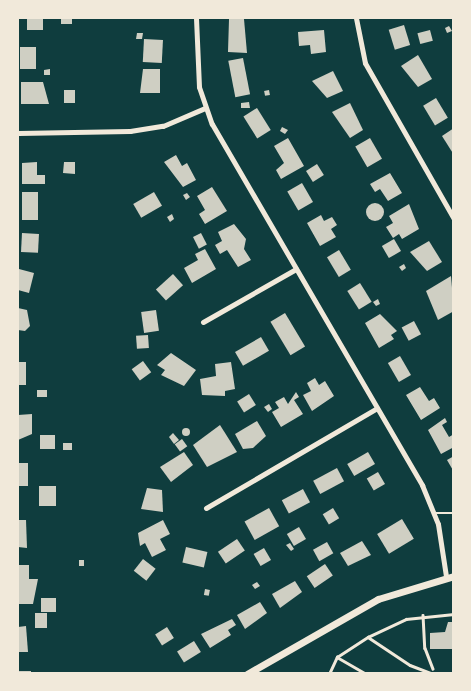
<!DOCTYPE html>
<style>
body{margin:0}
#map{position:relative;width:471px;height:691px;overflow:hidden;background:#0f3d3e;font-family:"PT Sans",sans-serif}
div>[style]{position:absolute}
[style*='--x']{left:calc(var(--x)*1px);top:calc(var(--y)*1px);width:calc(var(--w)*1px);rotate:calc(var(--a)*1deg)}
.building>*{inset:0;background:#cfcfc3;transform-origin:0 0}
.round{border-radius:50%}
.service>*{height:2.5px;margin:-1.25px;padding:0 1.25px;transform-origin:1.25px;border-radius:1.25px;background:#f1e9da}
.minor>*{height:5px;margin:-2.5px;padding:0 2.5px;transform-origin:2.5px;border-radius:2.5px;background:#f1e9da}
.secondary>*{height:7px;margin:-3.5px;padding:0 3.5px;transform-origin:3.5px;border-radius:3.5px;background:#f1e9da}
span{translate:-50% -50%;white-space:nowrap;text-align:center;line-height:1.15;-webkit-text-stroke:4.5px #f1e9da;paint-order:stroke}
.frame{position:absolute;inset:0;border:19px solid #f1e9da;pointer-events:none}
</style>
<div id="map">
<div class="building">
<i style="left:27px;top:18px;width:16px;height:12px"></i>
<i style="left:61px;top:18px;width:11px;height:6px"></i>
<i style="clip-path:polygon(229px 19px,244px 19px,247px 53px,228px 52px)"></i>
<i style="left:404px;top:25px;width:21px;height:16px;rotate:73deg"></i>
<i style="clip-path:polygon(449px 26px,452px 31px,447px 33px,445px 28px)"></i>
<i style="clip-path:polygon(324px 30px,326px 52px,311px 54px,310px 45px,299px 46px,298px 32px)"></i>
<i style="left:430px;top:30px;width:11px;height:13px;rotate:75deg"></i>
<i style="clip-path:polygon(137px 33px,143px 33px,142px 39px,136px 39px)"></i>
<i style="left:144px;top:39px;width:19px;height:23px;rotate:3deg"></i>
<i style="left:20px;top:47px;width:16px;height:22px"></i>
<i style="clip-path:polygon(418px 55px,432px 79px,418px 87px,401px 66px)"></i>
<i style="left:243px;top:58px;width:37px;height:15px;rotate:79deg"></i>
<i style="clip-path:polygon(50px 69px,50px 75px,44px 75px,44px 70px)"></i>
<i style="clip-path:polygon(143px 69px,160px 69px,160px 93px,140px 93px)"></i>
<i style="clip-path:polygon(333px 71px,343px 91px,327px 98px,312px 81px)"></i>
<i style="clip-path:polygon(21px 82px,43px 82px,49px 104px,21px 104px)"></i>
<i style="left:64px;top:90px;width:11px;height:13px"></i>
<i style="left:269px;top:90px;width:5px;height:5px;rotate:79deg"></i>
<i style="left:436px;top:98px;width:23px;height:15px;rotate:59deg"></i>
<i style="clip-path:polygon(249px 102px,250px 108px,241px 108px,241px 103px)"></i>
<i style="clip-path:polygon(350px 103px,363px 130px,350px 138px,332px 112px)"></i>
<i style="left:257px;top:108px;width:26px;height:16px;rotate:58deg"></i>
<i style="clip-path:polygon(282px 127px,288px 130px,285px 134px,280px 131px)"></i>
<i style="clip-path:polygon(454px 128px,454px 155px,442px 136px)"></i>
<i style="clip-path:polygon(288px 138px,304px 166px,281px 179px,276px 170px,284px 163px,274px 146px)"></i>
<i style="left:370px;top:138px;width:24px;height:17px;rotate:60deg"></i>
<i style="clip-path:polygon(176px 155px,182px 166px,187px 163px,196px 180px,183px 187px,164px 162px)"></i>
<i style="clip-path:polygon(37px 162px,37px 175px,45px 175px,45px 184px,22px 184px,22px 163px)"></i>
<i style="clip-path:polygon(64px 162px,75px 162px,75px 174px,63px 173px)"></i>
<i style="left:317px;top:164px;width:13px;height:13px;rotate:58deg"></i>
<i style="clip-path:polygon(390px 173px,402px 193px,388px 201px,380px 189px,375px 192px,370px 184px)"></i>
<i style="left:302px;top:183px;width:22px;height:17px;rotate:60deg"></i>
<i style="clip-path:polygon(212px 187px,227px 211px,205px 224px,199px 214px,205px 210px,197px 196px)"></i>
<i style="left:38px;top:192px;width:28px;height:16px;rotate:90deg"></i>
<i style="left:154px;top:192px;width:16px;height:24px;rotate:60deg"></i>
<i style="clip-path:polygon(187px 193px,190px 197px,186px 200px,183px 195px)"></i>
<i class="round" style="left:366px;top:203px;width:18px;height:18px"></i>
<i style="clip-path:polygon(409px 204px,419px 229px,402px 239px,399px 234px,393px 238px,386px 227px,393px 223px,389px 216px)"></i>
<i style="clip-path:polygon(172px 214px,174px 219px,170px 222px,167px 217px)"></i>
<i style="clip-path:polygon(321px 215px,324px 221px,332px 217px,337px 225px,331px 229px,336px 237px,320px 246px,307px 223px)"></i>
<i style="clip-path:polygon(234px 224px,246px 239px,244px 249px,251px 260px,238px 267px,227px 250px,220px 254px,215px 245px,222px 241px,218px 232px)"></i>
<i style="left:22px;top:233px;width:17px;height:19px;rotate:3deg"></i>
<i style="left:201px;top:233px;width:13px;height:9px;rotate:63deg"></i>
<i style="left:394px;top:239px;width:14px;height:14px;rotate:60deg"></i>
<i style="clip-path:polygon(429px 241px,442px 262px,427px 271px,410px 252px)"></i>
<i style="clip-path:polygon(205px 249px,216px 269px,192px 283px,184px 268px,198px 260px,195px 254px)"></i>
<i style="left:339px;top:250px;width:23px;height:14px;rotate:59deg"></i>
<i style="clip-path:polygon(404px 264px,406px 268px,402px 271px,399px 267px)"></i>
<i style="clip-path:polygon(19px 269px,34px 273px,29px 293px,18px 290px)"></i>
<i style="left:173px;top:274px;width:15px;height:23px;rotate:48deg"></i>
<i style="clip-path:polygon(451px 276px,454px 311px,438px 320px,426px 291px)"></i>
<i style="left:360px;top:283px;width:22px;height:15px;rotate:58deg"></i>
<i style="clip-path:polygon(378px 299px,380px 304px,376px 306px,373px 302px)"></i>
<i style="clip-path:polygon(18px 308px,27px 310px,30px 326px,25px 331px,18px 330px)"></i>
<i style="left:156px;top:310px;width:21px;height:15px;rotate:82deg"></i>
<i style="left:285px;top:313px;width:39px;height:17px;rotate:59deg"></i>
<i style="clip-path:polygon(380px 314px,397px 331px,391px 335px,394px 339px,379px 348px,365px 323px)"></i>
<i style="left:414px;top:321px;width:15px;height:14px;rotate:62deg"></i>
<i style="left:148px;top:335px;width:13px;height:12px;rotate:86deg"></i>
<i style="left:261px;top:337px;width:16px;height:30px;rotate:60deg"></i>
<i style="clip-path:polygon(171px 353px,196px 370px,184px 386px,161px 375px,165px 370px,157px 365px)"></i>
<i style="left:400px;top:356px;width:22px;height:14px;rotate:60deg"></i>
<i style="left:143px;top:361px;width:14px;height:14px;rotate:54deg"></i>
<i style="left:18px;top:362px;width:8px;height:23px"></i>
<i style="clip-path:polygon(231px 362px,235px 389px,225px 391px,225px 396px,202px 395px,200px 379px,216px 376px,215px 364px)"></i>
<i style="clip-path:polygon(315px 378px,319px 385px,325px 381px,334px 396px,312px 411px,303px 395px,311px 391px,307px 383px)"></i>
<i style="clip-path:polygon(420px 387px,429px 401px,434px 398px,440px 408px,421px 420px,406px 395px)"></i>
<i style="left:37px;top:390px;width:10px;height:7px"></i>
<i style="clip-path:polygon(296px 392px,299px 397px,294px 400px,303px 414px,281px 427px,272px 412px,279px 408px,275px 402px,284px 397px,288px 404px)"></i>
<i style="left:249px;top:394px;width:13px;height:14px;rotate:58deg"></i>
<i style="clip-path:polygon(269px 404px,272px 409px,268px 412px,264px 407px)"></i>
<i style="clip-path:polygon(32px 414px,32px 434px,18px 440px,18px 415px)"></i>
<i style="clip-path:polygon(445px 418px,447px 422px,442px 425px,449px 437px,454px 434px,454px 447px,441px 454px,428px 430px)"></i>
<i style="clip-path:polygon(257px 421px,266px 436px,253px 448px,243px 449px,235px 434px)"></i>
<i style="clip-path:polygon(220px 425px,237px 452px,207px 467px,193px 445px)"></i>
<i class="round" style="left:182px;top:428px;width:8px;height:8px"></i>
<i style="clip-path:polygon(173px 433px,179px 440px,174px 444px,169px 437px)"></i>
<i style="left:40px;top:435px;width:15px;height:14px"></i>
<i style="left:182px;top:439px;width:9px;height:9px;rotate:54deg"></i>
<i style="left:63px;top:443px;width:9px;height:7px"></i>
<i style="clip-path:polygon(184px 452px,193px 465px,171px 482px,160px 467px)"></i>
<i style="left:368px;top:452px;width:14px;height:24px;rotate:60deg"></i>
<i style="clip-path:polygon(454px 456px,454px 472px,447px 460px)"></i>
<i style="left:18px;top:463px;width:10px;height:23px"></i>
<i style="left:337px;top:468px;width:15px;height:27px;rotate:62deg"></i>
<i style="left:378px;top:472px;width:14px;height:13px;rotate:60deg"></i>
<i style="left:39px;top:486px;width:17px;height:20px"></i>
<i style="clip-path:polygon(147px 488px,162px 490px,163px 512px,141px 509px)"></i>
<i style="left:303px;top:489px;width:15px;height:24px;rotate:62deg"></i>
<i style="left:269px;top:508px;width:21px;height:28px;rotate:61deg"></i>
<i style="left:333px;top:508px;width:12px;height:12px;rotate:59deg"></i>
<i style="left:402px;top:519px;width:23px;height:29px;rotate:59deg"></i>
<i style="clip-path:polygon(18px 520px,26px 520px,27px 548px,18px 547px)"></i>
<i style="clip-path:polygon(163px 520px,170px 534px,160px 539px,166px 550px,152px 557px,145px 543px,140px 546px,138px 533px)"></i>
<i style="left:299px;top:527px;width:14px;height:14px;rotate:60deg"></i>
<i style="left:237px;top:539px;width:14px;height:23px;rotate:56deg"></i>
<i style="clip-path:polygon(362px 541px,371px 555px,348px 566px,340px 553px)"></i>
<i style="left:327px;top:542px;width:13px;height:16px;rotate:61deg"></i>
<i style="clip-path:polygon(290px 543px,294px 549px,291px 551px,286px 545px)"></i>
<i style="left:186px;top:547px;width:22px;height:16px;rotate:13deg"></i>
<i style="left:264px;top:548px;width:14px;height:12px;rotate:60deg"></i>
<i style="left:143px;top:559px;width:16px;height:15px;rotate:38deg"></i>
<i style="left:79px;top:560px;width:5px;height:6px"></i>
<i style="left:325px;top:564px;width:14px;height:22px;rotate:56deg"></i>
<i style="clip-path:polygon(18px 565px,29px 565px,29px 579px,38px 579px,33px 604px,19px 604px)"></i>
<i style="clip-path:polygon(295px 581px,302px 592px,280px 608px,272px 594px)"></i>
<i style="clip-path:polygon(257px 582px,260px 586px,255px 589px,252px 585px)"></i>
<i style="left:205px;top:589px;width:5px;height:6px;rotate:11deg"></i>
<i style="left:41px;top:598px;width:15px;height:14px"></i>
<i style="clip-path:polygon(260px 602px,267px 613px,245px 629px,237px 615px)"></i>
<i style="left:35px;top:613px;width:12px;height:15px"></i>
<i style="clip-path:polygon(232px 619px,236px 625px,228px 630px,231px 635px,210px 648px,201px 634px)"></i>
<i style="clip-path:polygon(448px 622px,454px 622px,454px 649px,430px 649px,430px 633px,445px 632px)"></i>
<i style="clip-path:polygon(26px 626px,28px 652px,18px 652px,18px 627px)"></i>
<i style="left:167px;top:627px;width:13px;height:14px;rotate:58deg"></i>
<i style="left:194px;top:641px;width:13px;height:20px;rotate:58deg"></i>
<i style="left:18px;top:671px;width:13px;height:3px"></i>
</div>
<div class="service">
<i style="--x:435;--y:513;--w:19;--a:0"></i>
<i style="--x:423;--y:615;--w:33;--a:87"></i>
<i style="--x:425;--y:648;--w:22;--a:69"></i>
<i style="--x:368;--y:637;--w:50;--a:33.7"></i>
<i style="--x:410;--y:665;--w:25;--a:21"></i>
<i style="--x:337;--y:657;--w:34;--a:30"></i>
<i style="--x:329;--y:674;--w:19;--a:-65"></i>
<i style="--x:337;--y:657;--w:37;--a:-33"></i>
<i style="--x:368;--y:637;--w:42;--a:-25.3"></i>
<i style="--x:406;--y:619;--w:48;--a:-5.9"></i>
</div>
<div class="minor">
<i style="--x:196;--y:18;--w:69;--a:87.5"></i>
<i style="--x:199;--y:87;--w:39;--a:71"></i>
<i style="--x:212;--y:124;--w:418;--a:59.8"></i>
<i style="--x:422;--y:485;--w:42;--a:67.7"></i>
<i style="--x:438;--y:524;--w:53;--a:81.3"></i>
<i style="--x:356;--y:18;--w:46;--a:78.7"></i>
<i style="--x:365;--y:63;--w:180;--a:60.3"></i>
<i style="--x:18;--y:133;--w:112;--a:-1"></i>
<i style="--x:130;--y:131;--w:33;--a:-9"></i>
<i style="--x:163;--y:126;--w:46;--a:-23.2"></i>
<i style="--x:203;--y:322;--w:107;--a:-29.7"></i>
<i style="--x:206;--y:508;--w:198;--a:-30.3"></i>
</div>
<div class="secondary">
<i style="--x:247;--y:674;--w:151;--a:-29.8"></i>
<i style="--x:378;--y:599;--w:79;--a:-16.8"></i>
</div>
<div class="frame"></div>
</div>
